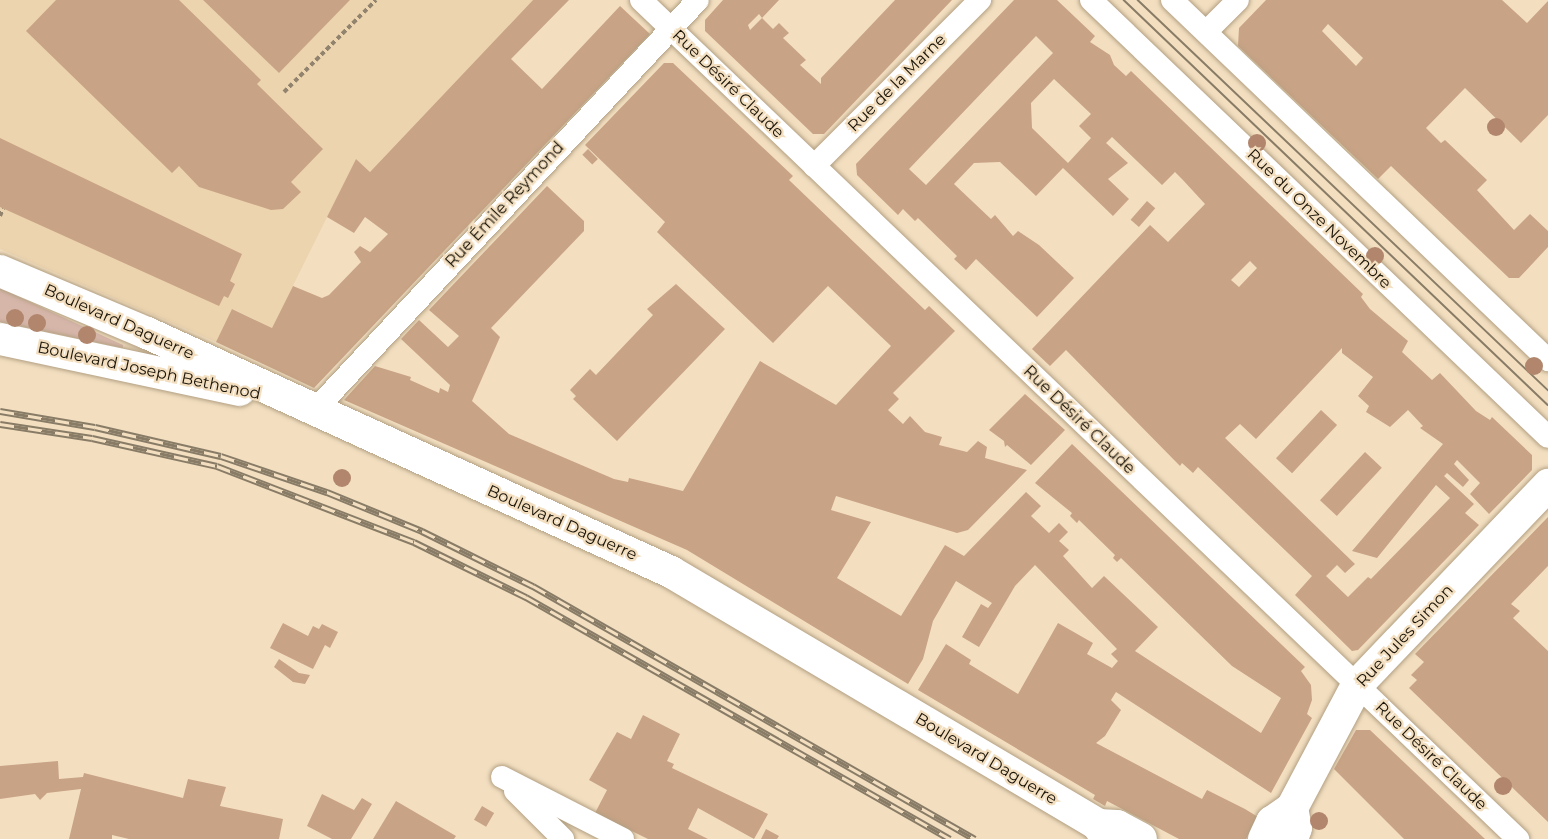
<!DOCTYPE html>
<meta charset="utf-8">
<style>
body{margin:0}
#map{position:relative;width:1548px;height:839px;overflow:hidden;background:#f3dfc0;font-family:Montserrat,sans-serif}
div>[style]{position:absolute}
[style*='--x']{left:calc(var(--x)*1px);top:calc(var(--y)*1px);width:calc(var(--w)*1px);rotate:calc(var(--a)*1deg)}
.built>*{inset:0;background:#ecd4af}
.green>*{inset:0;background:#d7b6aa}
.building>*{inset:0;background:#c9a385;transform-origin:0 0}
.path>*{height:4px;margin-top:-2px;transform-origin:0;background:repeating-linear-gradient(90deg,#91836d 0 4.5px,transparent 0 7.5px)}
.roads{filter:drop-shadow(0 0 2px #b29f82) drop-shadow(0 0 2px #b29f82)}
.street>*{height:22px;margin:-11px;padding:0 11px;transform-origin:11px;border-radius:11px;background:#fff}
.secondary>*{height:32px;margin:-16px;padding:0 16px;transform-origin:16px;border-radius:16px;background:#fff}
.tram>*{height:1.5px;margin:-0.75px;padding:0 0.75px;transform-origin:0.75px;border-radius:0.75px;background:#897c67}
.rail>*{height:7px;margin-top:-3.5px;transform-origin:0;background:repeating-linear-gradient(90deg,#f3dfc0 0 14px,#897c67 0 28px);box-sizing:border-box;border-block:2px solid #897c67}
.trees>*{width:18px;height:18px;margin:-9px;border-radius:50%;background:#b1866d}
span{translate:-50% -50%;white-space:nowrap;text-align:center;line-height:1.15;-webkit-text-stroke:4.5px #f3dfc0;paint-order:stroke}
.street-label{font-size:16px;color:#191308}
</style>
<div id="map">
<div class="built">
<i style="clip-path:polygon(0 0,203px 0,279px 73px,350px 0,533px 0,370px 172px,356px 159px,272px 328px,233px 309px,216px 342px,0 249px)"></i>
</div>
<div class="green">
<i style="clip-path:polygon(0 288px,123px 345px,123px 348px,0 322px)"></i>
</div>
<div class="building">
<i style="clip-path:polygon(56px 0,179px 0,261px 80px,257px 84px,323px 149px,291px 182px,301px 192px,283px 209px,271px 210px,199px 187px,179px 166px,172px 173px,26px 31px)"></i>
<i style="clip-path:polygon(203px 0,350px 0,279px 73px)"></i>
<i style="clip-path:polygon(533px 0,569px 0,511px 59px,542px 89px,620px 6px,650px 34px,314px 388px,216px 342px,232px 309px,272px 328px,293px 286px,322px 298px,329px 295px,361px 262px,354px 252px,360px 246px,370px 252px,388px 234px,365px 217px,354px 233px,327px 217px,356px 159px,370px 172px)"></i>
<i style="clip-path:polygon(723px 0,779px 0,762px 18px,759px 14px,748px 25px,750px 30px,762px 18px,773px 29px,779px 23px,789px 33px,783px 38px,806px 60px,800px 65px,821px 84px,821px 78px,895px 0,952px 0,824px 134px,813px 134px,705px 31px,705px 20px)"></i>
<i style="clip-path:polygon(evenodd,1014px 0,1057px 0,1095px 36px,1090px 42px,1110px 55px,1114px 65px,1126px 76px,1131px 71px,1363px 294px,1361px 297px,1370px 309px,1408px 341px,1402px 352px,1432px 380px,1440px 373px,1476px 411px,1490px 420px,1492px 417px,1532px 455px,1532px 470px,1489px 514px,1470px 494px,1480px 483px,1457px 460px,1454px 464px,1469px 480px,1463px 487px,1447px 473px,1444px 476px,1474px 504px,1465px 513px,1479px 525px,1358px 650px,1352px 651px,1295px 595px,1312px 576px,1198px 467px,1193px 473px,1182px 463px,1180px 466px,1066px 350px,1050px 366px,1032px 349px,1150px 225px,1168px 242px,1205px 204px,1182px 179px,1175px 172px,1162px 185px,1112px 137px,1106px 143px,1128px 163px,1108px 179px,1129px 199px,1113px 216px,1063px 168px,1036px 196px,1000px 162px,974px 163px,954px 184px,991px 219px,995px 215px,1013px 236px,1018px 231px,1039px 245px,1074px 278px,1037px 317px,976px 259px,966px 270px,954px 259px,957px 256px,918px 218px,915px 221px,903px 209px,898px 215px,857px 175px,856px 164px,1014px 0,1036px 36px,1053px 53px,926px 185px,909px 169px,1036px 36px,1014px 0,1054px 79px,1091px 114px,1079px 126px,1091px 138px,1068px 163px,1032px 128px,1031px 103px,1054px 79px,1014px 0,1250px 261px,1257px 268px,1239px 287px,1231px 280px,1250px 261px,1014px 0,1342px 348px,1342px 353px,1373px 377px,1358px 396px,1369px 406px,1366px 412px,1390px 427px,1408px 410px,1423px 426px,1420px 428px,1443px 444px,1352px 551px,1377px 558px,1436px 485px,1450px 498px,1371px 579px,1368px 577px,1348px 597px,1326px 576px,1337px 565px,1345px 573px,1355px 564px,1225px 438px,1240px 424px,1256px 439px,1342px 348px)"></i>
<i style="clip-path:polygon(evenodd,1266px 0,1502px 0,1527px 23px,1548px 1px,1548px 115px,1521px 143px,1465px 88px,1426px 128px,1441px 143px,1445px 140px,1487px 180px,1477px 190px,1514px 230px,1530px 214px,1548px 231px,1548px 247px,1519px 278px,1509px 278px,1391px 166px,1378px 179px,1238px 46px,1239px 28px,1266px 0,1328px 24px,1363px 58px,1356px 66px,1322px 31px,1328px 24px)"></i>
<i style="clip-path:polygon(664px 63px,673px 63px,793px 176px,789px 180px,925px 310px,929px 306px,955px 331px,893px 393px,899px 399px,888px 410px,903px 424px,910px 416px,925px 432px,942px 437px,939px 445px,967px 452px,978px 441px,987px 447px,985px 458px,1027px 470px,968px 530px,957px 533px,836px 496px,831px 510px,871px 522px,837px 578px,901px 616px,945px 545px,964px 556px,1026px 492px,1041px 506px,1031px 516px,1049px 533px,1059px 523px,1068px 532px,1059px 541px,1069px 550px,1063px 556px,1092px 588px,1104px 576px,1158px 627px,1135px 651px,1261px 733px,1281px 698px,1232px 666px,1121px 558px,1117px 562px,1113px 558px,1115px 555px,1079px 520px,1077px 523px,1070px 516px,1072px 513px,1035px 483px,1072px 444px,1305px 667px,1301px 671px,1311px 685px,1312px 700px,1307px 714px,1312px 718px,1271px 793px,1116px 692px,1111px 700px,1121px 710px,1105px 736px,1096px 743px,1202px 799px,1207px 790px,1245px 809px,1258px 817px,1246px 839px,1179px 839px,1107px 801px,1105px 806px,1093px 799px,1095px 795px,918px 690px,946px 644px,971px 660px,969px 664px,1018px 694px,1058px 623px,1093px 643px,1087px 654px,1112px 668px,1118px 661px,1111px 654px,1117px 649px,1035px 565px,1015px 586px,979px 647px,962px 637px,981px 604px,988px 608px,992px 603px,956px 581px,933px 621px,923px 659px,908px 684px,687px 550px,344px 400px,375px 366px,411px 377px,410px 380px,439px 393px,440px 388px,448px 392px,450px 385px,401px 339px,419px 320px,448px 347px,459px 336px,429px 310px,547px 186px,584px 221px,584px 231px,491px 328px,500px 337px,472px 401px,509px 434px,614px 479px,628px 482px,629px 478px,683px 491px,760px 361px,836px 405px,891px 346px,828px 286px,773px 343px,657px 232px,665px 222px,585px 145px)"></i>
<i style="clip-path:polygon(0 138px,242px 254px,230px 281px,235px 284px,228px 298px,224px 296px,219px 306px,0 207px)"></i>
<i style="left:588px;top:149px;width:14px;height:8px;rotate:45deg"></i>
<i style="left:1147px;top:201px;width:11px;height:25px;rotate:41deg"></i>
<i style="clip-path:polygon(676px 284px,725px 329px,617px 441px,573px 399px,576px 396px,570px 390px,590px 369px,596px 375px,653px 315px,647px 309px)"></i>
<i style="clip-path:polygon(1025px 394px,1065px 430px,1031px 465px,1007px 445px,1005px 447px,1004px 441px,989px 430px)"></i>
<i style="left:1321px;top:410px;width:22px;height:66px;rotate:43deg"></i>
<i style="left:1365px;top:452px;width:23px;height:66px;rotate:43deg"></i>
<i style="clip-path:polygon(1548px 517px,1548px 566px,1511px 604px,1520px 611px,1513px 618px,1548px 651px,1548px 822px,1409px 688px,1417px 680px,1411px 675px,1424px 662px,1415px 654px)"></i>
<i style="clip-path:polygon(283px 623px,308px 636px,313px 626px,319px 629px,322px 624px,338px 632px,330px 648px,325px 645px,313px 669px,270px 648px)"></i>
<i style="clip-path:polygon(279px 659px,299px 673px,310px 675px,305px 684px,293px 682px,274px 667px)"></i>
<i style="clip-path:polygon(643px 715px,680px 734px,667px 761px,674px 764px,672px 768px,768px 814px,754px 839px,698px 808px,688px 829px,708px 839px,648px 839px,595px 813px,607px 790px,589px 780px,617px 732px,631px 739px)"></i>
<i style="clip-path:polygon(1356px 730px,1370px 730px,1485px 839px,1404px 839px,1334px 769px)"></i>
<i style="clip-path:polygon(58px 761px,59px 779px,83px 777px,84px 773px,183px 798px,188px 779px,226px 787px,220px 806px,283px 819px,279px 839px,129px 839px,112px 835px,112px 839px,69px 839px,81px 789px,47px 793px,40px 800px,35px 794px,0 799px,0 766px)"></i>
<i style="clip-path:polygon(322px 794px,354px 810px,362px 798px,372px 804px,351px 839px,332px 839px,307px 826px)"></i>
<i style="clip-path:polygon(396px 801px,456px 836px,454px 839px,373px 839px)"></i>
<i style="left:482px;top:806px;width:14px;height:16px;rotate:30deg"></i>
<i style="clip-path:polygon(766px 829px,779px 836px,777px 839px,761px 839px)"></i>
</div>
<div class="path">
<i style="--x:284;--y:92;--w:130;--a:-45"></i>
<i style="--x:0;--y:216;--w:8;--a:-67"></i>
</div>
<div class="roads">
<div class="street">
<i style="--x:641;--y:0;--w:1214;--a:43.73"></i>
<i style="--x:1091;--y:0;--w:632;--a:43.72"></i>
<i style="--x:1172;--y:0;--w:521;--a:43.75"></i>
<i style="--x:1206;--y:32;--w:45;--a:-45"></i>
<i style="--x:814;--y:166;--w:235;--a:-45"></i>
<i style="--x:314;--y:411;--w:562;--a:-46.95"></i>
<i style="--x:502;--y:777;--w:136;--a:27.1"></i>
<i style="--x:515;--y:791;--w:68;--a:45"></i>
</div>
<div class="secondary">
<i style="--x:0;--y:271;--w:160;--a:22.9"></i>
<i style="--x:147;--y:333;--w:576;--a:24.52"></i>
<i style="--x:671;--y:572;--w:496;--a:30.6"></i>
<i style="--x:1098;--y:825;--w:17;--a:57"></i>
<i style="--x:0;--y:339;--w:245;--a:12"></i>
<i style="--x:1292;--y:808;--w:20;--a:79"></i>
<i style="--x:1296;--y:828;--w:12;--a:110"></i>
<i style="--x:1098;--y:825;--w:19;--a:3"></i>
<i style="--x:1117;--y:826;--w:27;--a:28"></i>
<i style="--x:1264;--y:839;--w:19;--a:-65"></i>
<i style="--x:1272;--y:822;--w:24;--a:-35"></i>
<i style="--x:1292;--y:808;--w:139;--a:-62.1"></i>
<i style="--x:1357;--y:685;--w:277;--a:-46.3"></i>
</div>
</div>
<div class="tram">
<i style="--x:1124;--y:0;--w:586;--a:43.69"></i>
<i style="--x:1138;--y:0;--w:566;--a:43.57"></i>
</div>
<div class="rail">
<i style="--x:0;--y:411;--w:96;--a:9.6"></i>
<i style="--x:95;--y:427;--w:129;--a:13"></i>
<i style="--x:221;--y:456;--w:112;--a:18.8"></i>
<i style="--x:327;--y:492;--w:103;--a:22.3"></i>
<i style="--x:422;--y:531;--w:124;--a:26.4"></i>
<i style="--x:533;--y:586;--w:509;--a:29.79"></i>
<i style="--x:0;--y:424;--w:93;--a:8.7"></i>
<i style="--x:92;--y:438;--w:128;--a:12.6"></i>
<i style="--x:217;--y:466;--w:211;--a:21.1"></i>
<i style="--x:414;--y:542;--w:125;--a:26.2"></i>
<i style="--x:526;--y:597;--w:488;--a:29.7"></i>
</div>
<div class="trees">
<i style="left:1496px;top:127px"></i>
<i style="left:1257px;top:143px"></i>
<i style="left:1375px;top:256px"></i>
<i style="left:15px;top:318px"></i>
<i style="left:37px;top:323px"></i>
<i style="left:87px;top:335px"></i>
<i style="left:1534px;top:366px"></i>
<i style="left:342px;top:478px"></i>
<i style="left:1503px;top:786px"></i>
<i style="left:1319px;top:821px"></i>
</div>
<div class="street-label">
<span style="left:897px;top:83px;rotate:-45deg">Rue de la Marne</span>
<span style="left:728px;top:84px;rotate:44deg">Rue Désiré Claude</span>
<span style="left:505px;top:205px;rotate:-47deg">Rue Émile Reymond</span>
<span style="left:1319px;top:219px;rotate:44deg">Rue du Onze Novembre</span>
<span style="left:119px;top:322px;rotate:24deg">Boulevard Daguerre</span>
<span style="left:149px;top:371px;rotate:12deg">Boulevard Joseph Bethenod</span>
<span style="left:1079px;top:420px;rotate:44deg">Rue Désiré Claude</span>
<span style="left:562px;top:523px;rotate:24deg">Boulevard Daguerre</span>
<span style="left:1405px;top:636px;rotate:-47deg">Rue Jules Simon</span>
<span style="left:1431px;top:756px;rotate:44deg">Rue Désiré Claude</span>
<span style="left:986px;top:759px;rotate:31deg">Boulevard Daguerre</span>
</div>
</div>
